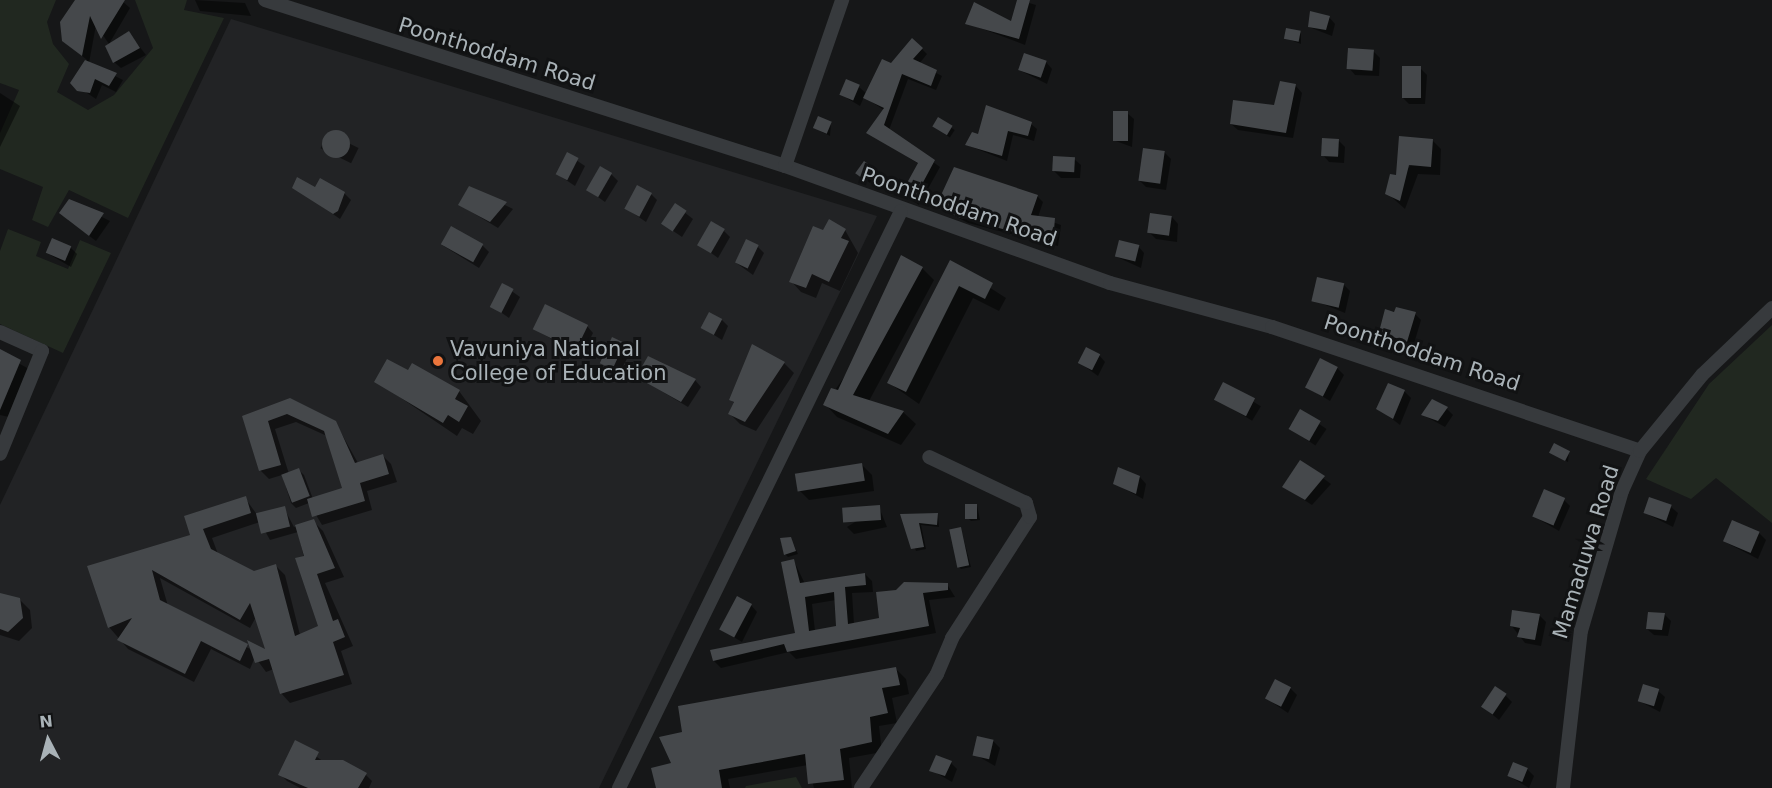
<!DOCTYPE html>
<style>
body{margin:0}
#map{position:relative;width:1772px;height:788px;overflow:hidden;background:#161718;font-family:"DejaVu Sans",sans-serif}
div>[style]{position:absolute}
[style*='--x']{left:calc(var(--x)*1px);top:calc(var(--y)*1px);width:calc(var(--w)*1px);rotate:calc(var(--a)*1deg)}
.built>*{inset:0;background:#222325}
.green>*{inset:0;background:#212820}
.shadow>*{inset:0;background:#0007;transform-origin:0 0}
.building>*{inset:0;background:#45484b;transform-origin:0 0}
.round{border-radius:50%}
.minor>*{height:14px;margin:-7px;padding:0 7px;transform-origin:7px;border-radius:7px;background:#373a3d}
.dots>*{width:16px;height:16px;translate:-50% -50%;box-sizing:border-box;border:3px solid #111213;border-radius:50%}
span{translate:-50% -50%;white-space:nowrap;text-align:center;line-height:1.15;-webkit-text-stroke:6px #111213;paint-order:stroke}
.street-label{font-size:21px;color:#a9b2b7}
.poi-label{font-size:21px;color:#a9b2b7}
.left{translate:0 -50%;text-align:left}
.north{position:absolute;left:18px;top:710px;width:60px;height:60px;-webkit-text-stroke:4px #111213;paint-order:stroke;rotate:354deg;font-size:16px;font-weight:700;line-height:24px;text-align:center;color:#a9b2b7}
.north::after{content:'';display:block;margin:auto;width:21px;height:27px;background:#a9b2b7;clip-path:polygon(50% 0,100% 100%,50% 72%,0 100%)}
</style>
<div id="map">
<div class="built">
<i style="clip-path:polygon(231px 19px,877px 216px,599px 788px,0 788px,0 505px)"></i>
</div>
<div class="green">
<i style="clip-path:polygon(0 0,56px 0,47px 22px,53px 44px,69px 64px,57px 92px,88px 110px,114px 95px,153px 48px,135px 0,187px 0,184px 10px,224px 18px,128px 218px,69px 190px,48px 227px,32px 220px,43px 187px,0 169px,0 133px,19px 90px,0 83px)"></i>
<i style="clip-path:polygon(8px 229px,41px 242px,36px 256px,68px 269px,80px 240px,111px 253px,63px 353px,0 324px,0 251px)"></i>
<i style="clip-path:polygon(1772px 325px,1772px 523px,1716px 478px,1691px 499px,1646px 479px,1709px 384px)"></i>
<i style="clip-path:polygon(796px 777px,802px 788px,745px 788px,746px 786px)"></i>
</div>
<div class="shadow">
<i style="clip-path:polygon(76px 0,121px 0,130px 8px,109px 44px,96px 25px,89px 63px,123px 80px,116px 92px,102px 85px,96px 99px,72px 83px,87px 60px,63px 40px)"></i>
<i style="clip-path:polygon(195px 0,245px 3px,251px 16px,200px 11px)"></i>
<i style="clip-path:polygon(1019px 0,1036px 5px,1025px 45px,967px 23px,975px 4px,1012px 23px)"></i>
<i style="clip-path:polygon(1329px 17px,1335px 24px,1332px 36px,1309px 27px)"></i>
<i style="clip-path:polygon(129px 33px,146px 55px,121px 68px,114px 62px)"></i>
<i style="clip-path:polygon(1301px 33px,1301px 44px,1285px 38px)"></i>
<i style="clip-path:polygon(922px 49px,927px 54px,919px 64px,942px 76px,936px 90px,908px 79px,889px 130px,940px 167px,919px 205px,903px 194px,919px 164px,868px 133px,884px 110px,864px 97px,860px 106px,840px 94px,859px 87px,867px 94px,891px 65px)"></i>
<i style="clip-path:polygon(1373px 51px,1380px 58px,1379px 76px,1355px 75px,1349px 68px)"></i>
<i style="clip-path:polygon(1046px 62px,1052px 69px,1047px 84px,1019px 70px)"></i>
<i style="clip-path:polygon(1420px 68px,1427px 75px,1425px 104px,1409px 104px,1402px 97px)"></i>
<i style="clip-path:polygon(1296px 86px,1302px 93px,1293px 138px,1238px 130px,1231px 124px,1275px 106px)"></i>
<i style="clip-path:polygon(0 93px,20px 106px,0 147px)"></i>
<i style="clip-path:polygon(1127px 113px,1134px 119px,1132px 147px,1113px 140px)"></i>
<i style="left:938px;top:119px;width:20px;height:9px;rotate:33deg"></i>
<i style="clip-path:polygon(831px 123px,830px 136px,814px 128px)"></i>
<i style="clip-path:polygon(1031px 124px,1037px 129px,1034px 141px,1013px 135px,1007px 161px,967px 145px,979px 137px)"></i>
<i style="left:328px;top:133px;width:34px;height:17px;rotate:26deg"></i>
<i style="clip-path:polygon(1338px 140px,1345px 147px,1344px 163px,1329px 162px,1323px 155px)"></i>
<i style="clip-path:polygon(1432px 140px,1441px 149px,1440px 175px,1418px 174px,1405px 209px,1387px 193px)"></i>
<i style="clip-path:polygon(1164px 152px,1171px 159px,1166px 190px,1146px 187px,1139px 180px)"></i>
<i style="clip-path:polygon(567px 154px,585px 166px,575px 186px,557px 174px)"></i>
<i style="clip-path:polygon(1074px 159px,1081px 165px,1080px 178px,1061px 178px,1054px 171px)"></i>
<i style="clip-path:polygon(864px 163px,877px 173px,870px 183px,860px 175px)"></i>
<i style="clip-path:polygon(611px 174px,618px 181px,605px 202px,588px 190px)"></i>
<i style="clip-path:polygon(294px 187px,344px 193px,351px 200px,340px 219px)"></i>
<i style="clip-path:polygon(470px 188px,513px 209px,498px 228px,460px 205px)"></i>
<i style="clip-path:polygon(651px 194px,657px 200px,646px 222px,627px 209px)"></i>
<i style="clip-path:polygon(1037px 196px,1043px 202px,1038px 217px,1061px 225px,1058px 246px,968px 223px,937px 206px)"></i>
<i style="clip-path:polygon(70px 201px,110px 221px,96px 241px,68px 220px)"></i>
<i style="clip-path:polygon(675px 205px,693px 219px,682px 237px,663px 224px)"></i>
<i style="clip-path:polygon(1172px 217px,1178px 224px,1177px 242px,1156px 239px,1149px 232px)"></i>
<i style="clip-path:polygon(845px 230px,858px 253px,840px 291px,822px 283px,816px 298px,801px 292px,791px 281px,824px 232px)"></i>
<i style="clip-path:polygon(724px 231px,730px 237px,718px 258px,699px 244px)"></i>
<i style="clip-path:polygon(442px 245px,482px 245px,489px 252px,479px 268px)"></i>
<i style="clip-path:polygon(1138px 246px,1144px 253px,1141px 268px,1117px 257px)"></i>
<i style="clip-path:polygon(70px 247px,77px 254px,71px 267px,47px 253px)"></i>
<i style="clip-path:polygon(758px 247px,764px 253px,753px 275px,735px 262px)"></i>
<i style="clip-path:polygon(950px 262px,1006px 298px,999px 311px,973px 298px,919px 404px,889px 383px)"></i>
<i style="clip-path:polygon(922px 268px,934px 280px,869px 401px,903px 412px,916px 424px,901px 445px,837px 417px,825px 404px)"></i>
<i style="clip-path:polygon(1343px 284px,1350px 291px,1345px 313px,1313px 300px)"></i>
<i style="clip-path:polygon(503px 285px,520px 297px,509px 318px,492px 306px)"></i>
<i style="clip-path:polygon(1387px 311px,1415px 314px,1421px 320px,1413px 347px,1380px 332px)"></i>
<i style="clip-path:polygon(722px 320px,728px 326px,722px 340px,703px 328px)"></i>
<i style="clip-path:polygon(587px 326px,593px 333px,582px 356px,534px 329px)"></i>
<i style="clip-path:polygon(624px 344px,631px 351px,619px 374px,602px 363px)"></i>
<i style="clip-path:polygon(0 353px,29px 369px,9px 417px,0 415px)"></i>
<i style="clip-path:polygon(1099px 355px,1105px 362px,1098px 376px,1080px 363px)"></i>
<i style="clip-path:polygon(784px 363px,794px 373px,756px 431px,740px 424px,730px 414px,735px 404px,731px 400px)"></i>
<i style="clip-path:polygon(1337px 368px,1344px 375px,1330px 401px,1307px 387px)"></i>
<i style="clip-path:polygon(408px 372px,459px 391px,481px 421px,473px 434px,462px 428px,457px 436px,376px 381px)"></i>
<i style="clip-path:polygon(638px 377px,695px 380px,701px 387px,688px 407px)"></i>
<i style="left:1224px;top:384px;width:43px;height:17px;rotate:31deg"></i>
<i style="clip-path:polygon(1404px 391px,1411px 398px,1400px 425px,1378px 408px)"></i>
<i style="clip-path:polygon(evenodd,289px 400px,335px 422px,358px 463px,383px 456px,391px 464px,397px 482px,367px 491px,372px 510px,322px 525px,309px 503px,296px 508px,291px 503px,282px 475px,269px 479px,261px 471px,244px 417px,289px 400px,296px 422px,327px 436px,344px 489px,313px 499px,304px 475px,299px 470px,289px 474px,275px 429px,296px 422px)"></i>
<i style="clip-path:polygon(1447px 409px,1453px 415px,1445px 427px,1423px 415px)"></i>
<i style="left:1300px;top:411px;width:32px;height:20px;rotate:34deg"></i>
<i style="clip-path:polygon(1569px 452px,1568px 462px,1554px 455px)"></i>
<i style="clip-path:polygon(1301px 462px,1331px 484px,1312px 505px,1284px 487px)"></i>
<i style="clip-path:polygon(862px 465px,872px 475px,874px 491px,809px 500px,799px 490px)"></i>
<i style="clip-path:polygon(1140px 477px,1146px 484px,1143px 499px,1114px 483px)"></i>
<i style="clip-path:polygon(evenodd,245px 498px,258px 516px,284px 508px,294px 527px,313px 521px,323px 531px,344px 577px,325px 583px,353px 646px,341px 651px,352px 684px,290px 703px,281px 693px,274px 669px,266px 672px,255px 657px,250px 669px,211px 649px,194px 682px,128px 649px,109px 627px,89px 567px,192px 536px,245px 498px,260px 522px,270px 540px,298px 532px,320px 627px,300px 635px,285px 575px,276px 566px,254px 572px,218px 554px,212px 538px,260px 522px,245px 498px,160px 578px,250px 628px,256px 617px,268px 652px,252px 650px,168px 606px,160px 578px)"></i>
<i style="clip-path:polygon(1564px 500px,1570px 506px,1559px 531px,1533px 516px)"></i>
<i style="clip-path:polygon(977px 505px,980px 520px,971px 521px,968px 518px)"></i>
<i style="clip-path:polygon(879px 507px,887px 527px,854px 534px,847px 527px)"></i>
<i style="clip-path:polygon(1671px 507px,1678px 513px,1673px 527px,1645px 513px)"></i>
<i style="clip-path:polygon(938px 514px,939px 527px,921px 525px,926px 549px,916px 551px,902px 515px)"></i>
<i style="clip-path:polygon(961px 529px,971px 567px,961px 569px,958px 566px)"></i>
<i style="clip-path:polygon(1759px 533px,1766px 540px,1758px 559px,1725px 542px)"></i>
<i style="clip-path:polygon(791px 539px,798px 554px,788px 557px,785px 554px)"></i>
<i style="clip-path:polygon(evenodd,794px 561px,805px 584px,865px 574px,872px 581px,873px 592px,852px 593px,854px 624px,880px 619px,878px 593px,947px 584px,955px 597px,929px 600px,936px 633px,796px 659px,789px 652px,721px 668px,714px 661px,796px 634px,794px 561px,836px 600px,838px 627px,815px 631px,812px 604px,836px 600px)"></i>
<i style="clip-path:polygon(0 596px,20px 600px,30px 610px,32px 628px,19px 641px,0 635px)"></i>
<i style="clip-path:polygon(751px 605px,757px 612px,742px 642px,720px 629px)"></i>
<i style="clip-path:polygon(1664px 614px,1671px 621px,1668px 636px,1654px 635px,1647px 629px)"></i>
<i style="clip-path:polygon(1539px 615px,1546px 622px,1541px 646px,1525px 643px,1511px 625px)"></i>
<i style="clip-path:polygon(896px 669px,906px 679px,909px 694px,892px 698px,897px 723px,879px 726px,882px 752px,849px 758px,852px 788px,814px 788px,808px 765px,728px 779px,730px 788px,661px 788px,683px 733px)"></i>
<i style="clip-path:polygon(1290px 688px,1297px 695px,1288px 713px,1267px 699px)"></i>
<i style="clip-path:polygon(1658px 691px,1665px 697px,1660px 712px,1639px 701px)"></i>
<i style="clip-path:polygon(1506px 696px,1512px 702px,1499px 720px,1482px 706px)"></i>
<i style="clip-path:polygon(993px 741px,1000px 748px,995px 766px,974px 754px)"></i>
<i style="clip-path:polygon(296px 742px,324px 762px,366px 775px,372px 781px,369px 788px,300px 788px,287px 781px,280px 774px)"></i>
<i style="clip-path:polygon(951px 763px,957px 769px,952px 782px,931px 770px)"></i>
<i style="clip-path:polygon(1527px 769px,1534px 776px,1529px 788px,1509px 776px)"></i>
</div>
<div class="building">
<i style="clip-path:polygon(75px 0,125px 0,101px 39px,90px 16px,82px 56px,62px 41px,60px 22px)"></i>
<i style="clip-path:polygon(1017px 0,1030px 0,1019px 39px,965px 24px,974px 2px,1011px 21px)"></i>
<i style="clip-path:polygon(1310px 11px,1330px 16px,1326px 30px,1308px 27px)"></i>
<i style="left:1286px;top:28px;width:15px;height:11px;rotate:11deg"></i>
<i style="clip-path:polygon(129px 31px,140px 48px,113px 63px,105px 46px)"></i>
<i style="clip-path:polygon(912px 38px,923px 48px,913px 59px,937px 70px,931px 86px,902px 74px,884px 125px,935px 160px,913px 201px,901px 194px,918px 163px,866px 133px,884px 108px,863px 98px,882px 59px,891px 63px)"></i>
<i style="left:1348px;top:48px;width:26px;height:21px;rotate:4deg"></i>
<i style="left:1024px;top:53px;width:24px;height:18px;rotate:19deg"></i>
<i style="clip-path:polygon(85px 60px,117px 73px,109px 86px,95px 79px,90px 93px,77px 91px,70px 83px)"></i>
<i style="left:1402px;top:66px;width:19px;height:32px"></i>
<i style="left:846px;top:79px;width:15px;height:17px;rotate:23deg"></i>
<i style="clip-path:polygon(1280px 81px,1296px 84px,1286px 133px,1230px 124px,1233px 100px,1274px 105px)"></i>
<i style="clip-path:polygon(986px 105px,1032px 122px,1028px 136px,1008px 131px,1002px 156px,965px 145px,972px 132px,978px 134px)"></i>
<i style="left:1113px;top:111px;width:15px;height:30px"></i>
<i style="left:818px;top:116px;width:15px;height:13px;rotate:23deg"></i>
<i style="left:938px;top:117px;width:17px;height:11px;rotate:31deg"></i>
<i class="round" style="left:322px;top:130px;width:28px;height:28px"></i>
<i style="clip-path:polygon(1399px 136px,1433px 139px,1431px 167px,1409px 165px,1400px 201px,1385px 194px,1390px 174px,1396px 175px)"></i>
<i style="left:1322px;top:138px;width:17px;height:18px;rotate:3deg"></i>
<i style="left:1143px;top:148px;width:22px;height:33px;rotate:8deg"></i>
<i style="left:567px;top:152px;width:13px;height:25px;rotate:27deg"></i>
<i style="left:1053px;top:156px;width:22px;height:15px;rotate:3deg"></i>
<i style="left:864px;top:161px;width:14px;height:15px;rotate:36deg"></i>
<i style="left:600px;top:166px;width:14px;height:28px;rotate:30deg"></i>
<i style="clip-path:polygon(954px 167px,1038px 195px,1031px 215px,1055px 218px,1053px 242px,995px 227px,997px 222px,960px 218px,936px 206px)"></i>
<i style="clip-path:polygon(297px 177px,315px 187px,320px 178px,345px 192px,338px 211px,333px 214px,292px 188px)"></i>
<i style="left:637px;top:185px;width:17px;height:27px;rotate:28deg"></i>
<i style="clip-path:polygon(469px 186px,507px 202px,490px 222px,458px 205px)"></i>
<i style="clip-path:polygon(69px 199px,104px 213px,89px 236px,59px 213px)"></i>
<i style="left:675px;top:203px;width:14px;height:25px;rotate:34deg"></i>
<i style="left:1150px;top:213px;width:22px;height:20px;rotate:8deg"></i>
<i style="clip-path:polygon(829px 219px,846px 229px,841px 238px,849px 241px,829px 282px,812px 274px,806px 288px,789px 282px,813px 226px,823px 230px)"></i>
<i style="left:711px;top:221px;width:16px;height:28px;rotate:30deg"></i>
<i style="left:451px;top:226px;width:37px;height:21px;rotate:29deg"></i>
<i style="left:52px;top:238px;width:21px;height:16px;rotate:23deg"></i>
<i style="left:746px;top:239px;width:14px;height:26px;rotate:25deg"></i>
<i style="left:1119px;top:240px;width:21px;height:17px;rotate:14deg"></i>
<i style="clip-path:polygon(901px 255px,923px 267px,853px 395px,904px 411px,888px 434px,823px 405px,831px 388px,838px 390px)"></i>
<i style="clip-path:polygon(950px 260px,993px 283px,985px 299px,959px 286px,906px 392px,887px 383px)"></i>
<i style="left:1317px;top:277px;width:28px;height:25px;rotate:13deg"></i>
<i style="left:502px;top:283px;width:13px;height:27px;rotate:27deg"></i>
<i style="left:545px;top:304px;width:48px;height:28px;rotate:26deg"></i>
<i style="clip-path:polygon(1396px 307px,1416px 312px,1407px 342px,1379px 332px,1385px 309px,1394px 312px)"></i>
<i style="left:709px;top:312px;width:15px;height:18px;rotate:28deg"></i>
<i style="left:612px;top:337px;width:14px;height:29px;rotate:25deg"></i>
<i style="clip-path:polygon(752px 344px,785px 362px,745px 422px,728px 414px,734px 402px,729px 400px)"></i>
<i style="left:1086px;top:347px;width:16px;height:18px;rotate:27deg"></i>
<i style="clip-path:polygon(0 349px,21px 360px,0 410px)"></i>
<i style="clip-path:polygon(648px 356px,696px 379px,681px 402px,636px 377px)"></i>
<i style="left:1320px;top:358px;width:20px;height:33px;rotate:27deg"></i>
<i style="clip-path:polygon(387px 359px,408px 370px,412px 363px,460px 390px,455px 399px,468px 406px,459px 422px,448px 415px,443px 423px,374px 382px)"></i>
<i style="left:1223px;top:382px;width:36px;height:20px;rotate:27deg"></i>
<i style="clip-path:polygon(1388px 383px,1405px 390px,1393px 419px,1376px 409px)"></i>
<i style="clip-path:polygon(290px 398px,336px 421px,355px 463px,383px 454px,389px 474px,360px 483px,365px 501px,312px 517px,307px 499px,342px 488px,324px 431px,287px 414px,268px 421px,281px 465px,259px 471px,242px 416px)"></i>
<i style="clip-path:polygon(1432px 399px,1448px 407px,1438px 421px,1421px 415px)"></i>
<i style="left:1300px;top:409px;width:24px;height:23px;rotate:30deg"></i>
<i style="left:1554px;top:443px;width:18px;height:11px;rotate:27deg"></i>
<i style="clip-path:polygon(1300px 460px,1325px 476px,1305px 500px,1282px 487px)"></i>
<i style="left:862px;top:463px;width:18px;height:68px;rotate:81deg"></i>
<i style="clip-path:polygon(1118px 467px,1140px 476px,1136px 494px,1113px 484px)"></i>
<i style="left:299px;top:468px;width:30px;height:19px;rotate:69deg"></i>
<i style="left:1544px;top:489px;width:23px;height:30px;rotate:23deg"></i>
<i style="clip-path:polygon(246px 496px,251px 513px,203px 529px,211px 549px,254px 571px,276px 564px,295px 636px,318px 626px,295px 558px,304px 556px,295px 525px,314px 519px,335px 568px,317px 574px,333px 621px,338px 619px,345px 637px,333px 642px,344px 675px,280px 694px,269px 659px,255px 663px,247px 640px,265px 649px,250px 603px,240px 620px,152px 570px,160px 600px,248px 644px,240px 661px,201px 641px,185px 674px,117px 640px,132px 618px,108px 628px,87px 566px,190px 535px,184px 516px)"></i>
<i style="left:1649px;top:497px;width:24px;height:17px;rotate:19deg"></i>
<i style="left:965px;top:504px;width:12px;height:15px"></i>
<i style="left:880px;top:505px;width:15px;height:38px;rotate:86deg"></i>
<i style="left:285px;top:506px;width:21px;height:30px;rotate:76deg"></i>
<i style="clip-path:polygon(938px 513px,937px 525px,919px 523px,924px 547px,911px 549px,900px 514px)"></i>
<i style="left:1732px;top:520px;width:30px;height:23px;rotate:23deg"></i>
<i style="left:961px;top:527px;width:39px;height:12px;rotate:78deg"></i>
<i style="clip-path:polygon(791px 537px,796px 551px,784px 555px,780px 538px)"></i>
<i style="clip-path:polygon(evenodd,794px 559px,800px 583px,865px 573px,866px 585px,845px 587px,848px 624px,879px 618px,876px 592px,896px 590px,904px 582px,948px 583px,948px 590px,923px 593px,929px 626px,787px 652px,784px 644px,713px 661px,710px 650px,795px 633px,781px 562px,794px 559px,834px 592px,836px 626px,809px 631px,805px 597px,834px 592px)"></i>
<i style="clip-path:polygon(0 593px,20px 598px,23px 618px,8px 632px,0 629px)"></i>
<i style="left:737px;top:596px;width:17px;height:38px;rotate:28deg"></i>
<i style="clip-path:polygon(1512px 610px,1540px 614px,1535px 640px,1517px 637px,1520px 628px,1510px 626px)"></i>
<i style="clip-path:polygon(1648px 612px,1665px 613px,1662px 630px,1646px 629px)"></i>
<i style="clip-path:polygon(896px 667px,900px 685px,882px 688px,888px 713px,870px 717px,872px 742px,840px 749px,844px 780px,808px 784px,805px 754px,719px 770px,722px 788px,656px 788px,651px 768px,671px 763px,659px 737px,682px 732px,678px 706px)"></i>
<i style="left:1275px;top:679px;width:18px;height:22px;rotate:27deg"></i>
<i style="left:1643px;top:684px;width:17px;height:18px;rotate:17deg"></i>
<i style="left:1495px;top:686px;width:14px;height:25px;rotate:34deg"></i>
<i style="left:977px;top:736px;width:17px;height:20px;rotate:13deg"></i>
<i style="clip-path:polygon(295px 740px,319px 752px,315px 760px,343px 760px,367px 773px,358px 788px,308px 788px,278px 775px)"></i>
<i style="clip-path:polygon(936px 755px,952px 761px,945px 776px,929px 771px)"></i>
<i style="left:1513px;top:762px;width:16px;height:15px;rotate:22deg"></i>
</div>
<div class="minor">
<i style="--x:265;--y:0;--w:546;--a:17.7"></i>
<i style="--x:785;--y:166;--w:345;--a:19.8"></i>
<i style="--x:1110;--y:283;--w:168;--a:15.2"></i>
<i style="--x:1272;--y:327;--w:388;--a:18.6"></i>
<i style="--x:785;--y:166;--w:176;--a:-71"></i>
<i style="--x:0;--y:332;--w:46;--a:24.3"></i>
<i style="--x:42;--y:351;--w:111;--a:112.2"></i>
<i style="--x:619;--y:788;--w:642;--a:-63.95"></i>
<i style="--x:861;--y:788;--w:137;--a:-56.3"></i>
<i style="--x:937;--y:674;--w:39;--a:-67"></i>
<i style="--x:952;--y:638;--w:144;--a:-57.2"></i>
<i style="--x:1030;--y:517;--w:15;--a:-106"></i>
<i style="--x:1026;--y:503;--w:107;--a:-154.6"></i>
<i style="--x:1563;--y:788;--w:158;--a:-83.5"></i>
<i style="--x:1581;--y:631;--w:146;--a:-73.7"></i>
<i style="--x:1622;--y:491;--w:44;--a:-65.8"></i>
<i style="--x:1640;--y:451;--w:98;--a:-50.8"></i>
<i style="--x:1702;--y:375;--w:97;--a:-43.7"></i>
</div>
<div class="dots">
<i style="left:438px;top:361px;background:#ea753c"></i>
</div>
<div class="street-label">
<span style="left:497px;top:54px;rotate:17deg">Poonthoddam Road</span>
<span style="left:959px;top:207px;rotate:19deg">Poonthoddam Road</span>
<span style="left:1422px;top:353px;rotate:18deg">Poonthoddam Road</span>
<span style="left:1586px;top:552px;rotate:-73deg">Mamaduwa Road</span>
</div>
<div class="poi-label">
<span class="left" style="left:450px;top:361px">Vavuniya National<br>College of Education</span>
</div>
<div class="north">N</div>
</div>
